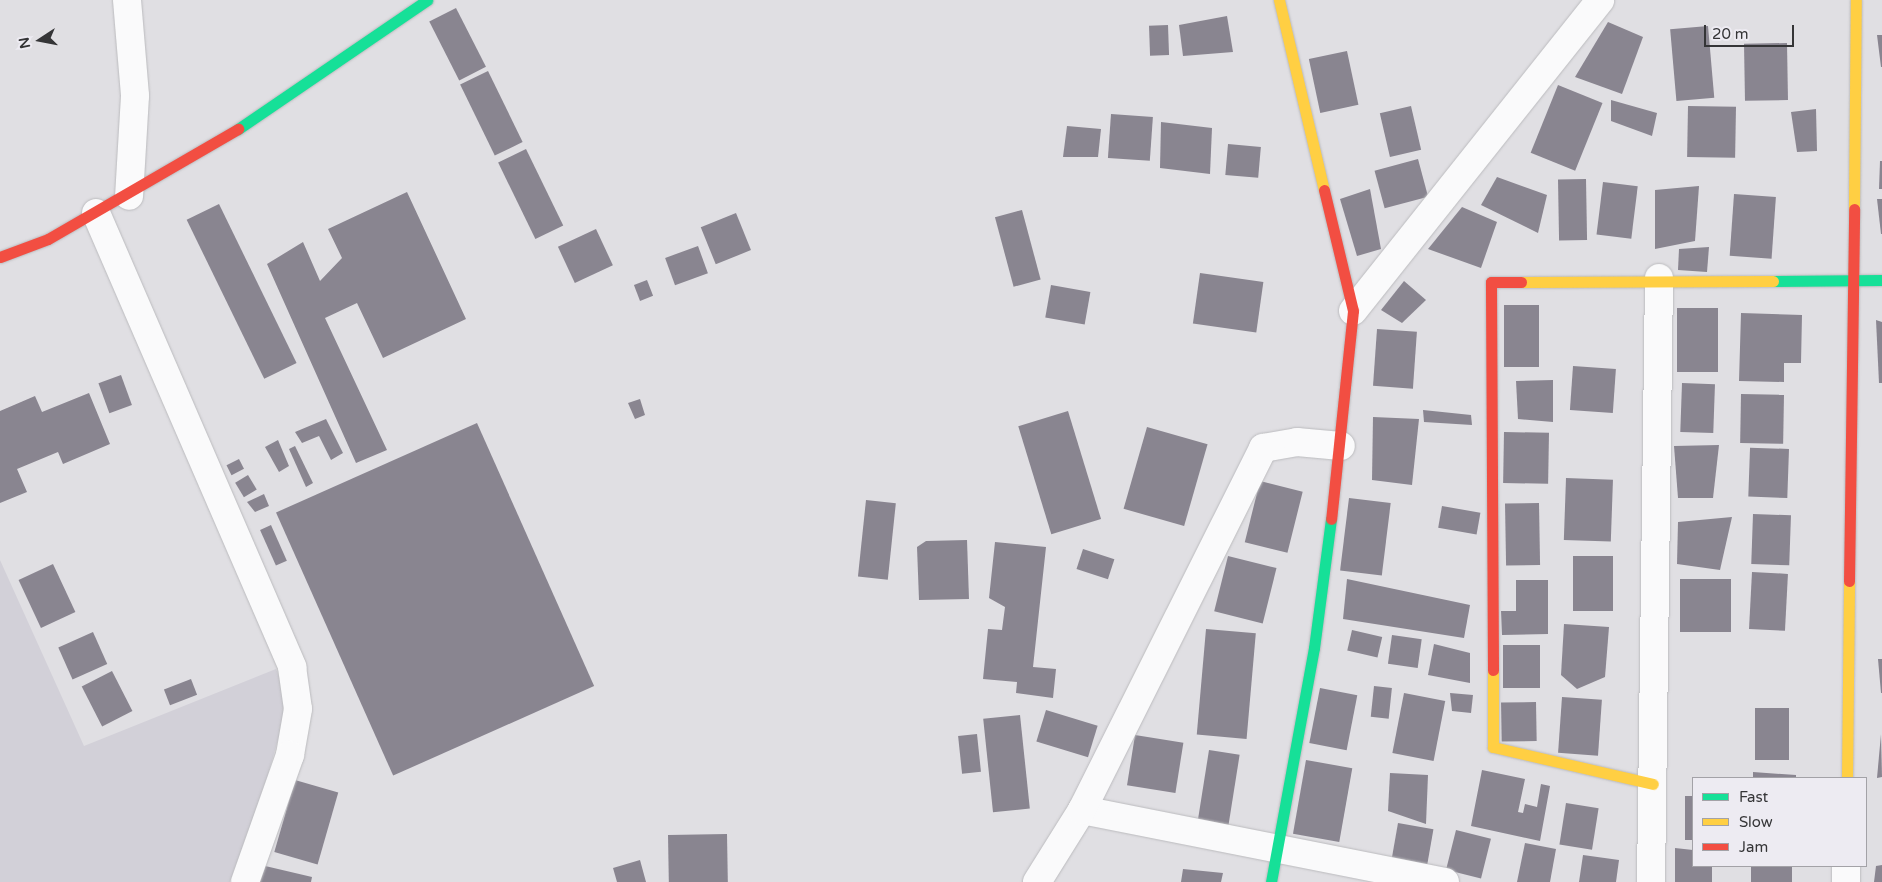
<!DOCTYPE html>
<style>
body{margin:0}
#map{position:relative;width:1882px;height:882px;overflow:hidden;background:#e0dfe3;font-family:"Varela Round",sans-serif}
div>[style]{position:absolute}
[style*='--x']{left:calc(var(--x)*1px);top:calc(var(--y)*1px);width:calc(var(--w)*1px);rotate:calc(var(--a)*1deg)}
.built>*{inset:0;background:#d2d0d8}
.building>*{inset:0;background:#898590;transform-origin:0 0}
.roads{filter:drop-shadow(0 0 1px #bbbbbe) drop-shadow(0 0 1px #bbbbbe)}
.street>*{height:28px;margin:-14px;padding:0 14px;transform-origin:14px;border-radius:14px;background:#fafafb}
.fast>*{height:11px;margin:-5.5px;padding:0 5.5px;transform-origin:5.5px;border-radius:5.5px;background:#16e098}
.slow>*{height:11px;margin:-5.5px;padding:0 5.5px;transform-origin:5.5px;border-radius:5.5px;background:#ffcf43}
.jam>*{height:11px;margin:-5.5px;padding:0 5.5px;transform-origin:5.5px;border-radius:5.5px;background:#f24e42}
span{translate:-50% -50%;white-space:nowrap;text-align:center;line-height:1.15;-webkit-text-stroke:5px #edebf2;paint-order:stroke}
.legend{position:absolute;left:1692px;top:777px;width:175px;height:90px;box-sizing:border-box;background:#edebf2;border:1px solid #a3a2a7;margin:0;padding:6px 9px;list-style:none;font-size:15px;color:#353537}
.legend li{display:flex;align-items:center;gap:10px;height:25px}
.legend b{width:25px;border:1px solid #a3a2a7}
.north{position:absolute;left:15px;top:15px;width:50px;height:50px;-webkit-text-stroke:4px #edebf2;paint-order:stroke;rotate:259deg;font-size:14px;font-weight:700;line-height:20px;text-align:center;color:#353537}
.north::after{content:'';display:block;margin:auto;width:18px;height:22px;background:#353537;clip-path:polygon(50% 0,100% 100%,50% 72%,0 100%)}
.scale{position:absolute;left:1704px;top:25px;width:90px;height:22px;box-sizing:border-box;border:2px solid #353537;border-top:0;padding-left:6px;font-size:15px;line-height:18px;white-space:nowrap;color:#353537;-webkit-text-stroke:4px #edebf2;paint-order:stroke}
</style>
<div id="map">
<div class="built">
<i style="clip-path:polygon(0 560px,84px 746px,276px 669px,286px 693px,281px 729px,237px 882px,0 882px)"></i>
</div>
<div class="building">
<i style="left:456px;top:8px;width:66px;height:30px;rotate:63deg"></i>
<i style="clip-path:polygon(1227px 16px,1233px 52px,1183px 56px,1179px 25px)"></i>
<i style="clip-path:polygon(1608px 22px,1643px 37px,1622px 94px,1575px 77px)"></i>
<i style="left:1168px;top:25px;width:30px;height:19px;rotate:88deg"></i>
<i style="left:1708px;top:26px;width:72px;height:38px;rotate:85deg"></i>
<i style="clip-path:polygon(1877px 35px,1882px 35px,1882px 67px,1881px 67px)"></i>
<i style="left:1787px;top:43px;width:57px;height:43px;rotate:89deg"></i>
<i style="left:1347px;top:51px;width:55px;height:39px;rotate:78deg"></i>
<i style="left:488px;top:71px;width:79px;height:31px;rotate:64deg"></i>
<i style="left:1558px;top:85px;width:48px;height:73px;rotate:22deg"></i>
<i style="clip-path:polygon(1611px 100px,1657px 113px,1652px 136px,1611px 121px)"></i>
<i style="left:1411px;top:106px;width:45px;height:32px;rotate:77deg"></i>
<i style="left:1688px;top:106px;width:48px;height:51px;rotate:1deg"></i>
<i style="clip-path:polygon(1816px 109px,1817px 151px,1797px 152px,1791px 112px)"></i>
<i style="left:1111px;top:114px;width:42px;height:44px;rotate:4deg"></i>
<i style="clip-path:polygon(1161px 122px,1212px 128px,1210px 174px,1160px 168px)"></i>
<i style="clip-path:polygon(1067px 126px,1101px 129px,1098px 157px,1063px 157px)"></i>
<i style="left:1228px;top:144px;width:33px;height:31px;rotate:5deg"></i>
<i style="left:526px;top:149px;width:85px;height:31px;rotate:64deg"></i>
<i style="left:1418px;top:159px;width:39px;height:45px;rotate:75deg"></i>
<i style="clip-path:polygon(1880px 161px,1882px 161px,1882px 189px,1879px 189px)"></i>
<i style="clip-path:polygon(1497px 177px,1547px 195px,1538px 233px,1481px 205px)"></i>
<i style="left:1586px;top:179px;width:61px;height:28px;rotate:89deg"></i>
<i style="left:1603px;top:182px;width:35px;height:53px;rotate:7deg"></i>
<i style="clip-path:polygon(1699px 186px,1695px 241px,1655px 249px,1655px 190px)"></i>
<i style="clip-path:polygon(1370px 189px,1381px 249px,1357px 256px,1340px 199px)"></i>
<i style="clip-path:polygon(407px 192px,466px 319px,383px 358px,357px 303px,325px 318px,387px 450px,356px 463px,267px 264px,303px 242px,320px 281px,342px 258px,328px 229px)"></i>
<i style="left:1734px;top:194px;width:42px;height:62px;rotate:4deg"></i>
<i style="clip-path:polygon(1877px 199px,1882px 199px,1882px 234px,1881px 234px)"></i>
<i style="left:219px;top:204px;width:177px;height:36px;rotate:64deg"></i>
<i style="clip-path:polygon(1462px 207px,1497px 222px,1481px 268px,1428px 249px)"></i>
<i style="left:1022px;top:210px;width:72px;height:28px;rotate:75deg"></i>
<i style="left:736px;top:213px;width:40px;height:38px;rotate:68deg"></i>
<i style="left:596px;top:229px;width:40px;height:42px;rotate:65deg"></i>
<i style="left:698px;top:246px;width:29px;height:35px;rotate:70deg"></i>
<i style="clip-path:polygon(1709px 247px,1707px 272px,1678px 270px,1679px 249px)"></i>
<i style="left:1200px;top:273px;width:64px;height:51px;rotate:8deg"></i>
<i style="left:647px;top:280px;width:17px;height:14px;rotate:69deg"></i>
<i style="clip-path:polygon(1404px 281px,1426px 300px,1402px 323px,1381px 310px)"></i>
<i style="left:1051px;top:285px;width:40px;height:33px;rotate:10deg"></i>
<i style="left:1539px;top:305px;width:62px;height:35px;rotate:90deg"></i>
<i style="left:1677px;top:308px;width:41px;height:64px"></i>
<i style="clip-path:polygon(1741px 313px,1802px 315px,1801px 363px,1784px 363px,1784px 382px,1739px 381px)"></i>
<i style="clip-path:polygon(1876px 320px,1882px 322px,1882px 383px,1879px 383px)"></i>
<i style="left:1377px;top:329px;width:40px;height:57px;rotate:4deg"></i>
<i style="left:1573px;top:366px;width:43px;height:44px;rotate:4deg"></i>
<i style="left:121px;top:375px;width:32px;height:24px;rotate:70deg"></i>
<i style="clip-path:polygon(1553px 380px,1553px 422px,1518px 419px,1516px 381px)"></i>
<i style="left:1682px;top:383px;width:33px;height:49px;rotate:2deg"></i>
<i style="clip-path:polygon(89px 393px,110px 444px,63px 464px,58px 452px,17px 469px,27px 492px,0 503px,0 411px,35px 396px,42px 412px)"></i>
<i style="left:1741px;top:394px;width:43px;height:49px;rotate:1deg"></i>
<i style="clip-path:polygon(640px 399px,645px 415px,635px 419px,628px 403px)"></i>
<i style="clip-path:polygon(1423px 410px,1471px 415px,1472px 425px,1424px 422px)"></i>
<i style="left:1068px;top:411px;width:113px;height:52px;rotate:73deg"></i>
<i style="clip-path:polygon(1373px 417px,1419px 419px,1412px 485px,1372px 480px)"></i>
<i style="clip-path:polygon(326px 419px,343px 453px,331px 460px,319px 436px,302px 443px,295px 432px)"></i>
<i style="left:477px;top:423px;width:288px;height:220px;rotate:66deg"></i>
<i style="left:1147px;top:427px;width:63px;height:85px;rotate:16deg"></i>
<i style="left:1504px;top:432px;width:45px;height:51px;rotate:1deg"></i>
<i style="clip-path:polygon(278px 440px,289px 466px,279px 472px,265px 447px)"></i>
<i style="clip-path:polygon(1719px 445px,1713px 498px,1678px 498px,1674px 446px)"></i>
<i style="clip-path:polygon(295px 446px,313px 483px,306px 487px,289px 449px)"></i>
<i style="left:1789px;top:449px;width:49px;height:39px;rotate:92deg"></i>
<i style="left:239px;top:459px;width:11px;height:14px;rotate:63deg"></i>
<i style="left:248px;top:475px;width:17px;height:15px;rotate:59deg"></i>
<i style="left:1566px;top:478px;width:47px;height:62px;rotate:2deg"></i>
<i style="left:1260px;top:481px;width:44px;height:63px;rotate:14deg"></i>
<i style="clip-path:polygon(264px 494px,269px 506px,255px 512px,247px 502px)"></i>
<i style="left:1349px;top:498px;width:42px;height:73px;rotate:7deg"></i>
<i style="left:866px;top:500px;width:30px;height:77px;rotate:6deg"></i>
<i style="left:1539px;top:503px;width:62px;height:34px;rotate:89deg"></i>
<i style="left:1442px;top:506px;width:39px;height:22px;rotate:10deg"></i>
<i style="left:1753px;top:514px;width:38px;height:50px;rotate:2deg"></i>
<i style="clip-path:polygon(1732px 517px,1720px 570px,1677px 564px,1678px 522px)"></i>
<i style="left:271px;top:525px;width:39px;height:12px;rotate:66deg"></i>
<i style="clip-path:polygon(967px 540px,969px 599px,919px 600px,917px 547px,926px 541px)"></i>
<i style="clip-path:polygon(995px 542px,1046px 547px,1033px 667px,1056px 669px,1053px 698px,1016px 693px,1017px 682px,983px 679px,988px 629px,1002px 630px,1005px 607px,989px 598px)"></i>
<i style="left:1083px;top:549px;width:33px;height:21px;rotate:18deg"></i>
<i style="left:1228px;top:556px;width:50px;height:57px;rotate:14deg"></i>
<i style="left:1573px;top:556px;width:40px;height:55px"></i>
<i style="left:53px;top:564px;width:53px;height:38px;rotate:65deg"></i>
<i style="left:1752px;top:572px;width:36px;height:57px;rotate:3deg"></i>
<i style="clip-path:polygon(1347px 579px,1470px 605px,1464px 638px,1343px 619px)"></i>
<i style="left:1680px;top:579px;width:51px;height:53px"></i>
<i style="clip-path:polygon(1516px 580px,1548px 580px,1548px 634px,1502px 635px,1501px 611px,1516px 611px)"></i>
<i style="clip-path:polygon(1564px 624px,1609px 627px,1605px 677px,1577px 689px,1561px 675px)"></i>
<i style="left:1206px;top:629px;width:50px;height:106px;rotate:5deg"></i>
<i style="left:1352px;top:630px;width:31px;height:21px;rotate:13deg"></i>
<i style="left:93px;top:632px;width:35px;height:38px;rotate:66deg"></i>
<i style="left:1392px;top:635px;width:30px;height:29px;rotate:8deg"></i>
<i style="clip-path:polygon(1434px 644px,1470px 653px,1470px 683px,1428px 675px)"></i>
<i style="left:1503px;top:645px;width:37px;height:43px"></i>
<i style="clip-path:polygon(1878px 659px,1882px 659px,1882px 693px,1881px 693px)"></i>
<i style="left:112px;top:671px;width:45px;height:34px;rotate:63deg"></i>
<i style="left:191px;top:679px;width:17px;height:29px;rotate:69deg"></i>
<i style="left:1374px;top:686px;width:18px;height:31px;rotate:6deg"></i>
<i style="left:1320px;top:688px;width:38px;height:56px;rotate:11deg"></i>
<i style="left:1404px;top:693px;width:42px;height:61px;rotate:11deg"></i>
<i style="clip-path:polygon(1450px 693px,1473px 695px,1471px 713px,1452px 711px)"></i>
<i style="left:1562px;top:697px;width:40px;height:56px;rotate:4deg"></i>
<i style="left:1536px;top:702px;width:39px;height:35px;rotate:89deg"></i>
<i style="left:1755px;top:708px;width:34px;height:52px"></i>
<i style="left:1046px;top:710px;width:54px;height:33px;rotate:17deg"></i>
<i style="left:1020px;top:715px;width:94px;height:37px;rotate:84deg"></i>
<i style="left:977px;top:734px;width:38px;height:19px;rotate:84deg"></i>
<i style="clip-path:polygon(1881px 734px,1882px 777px,1877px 778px)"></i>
<i style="left:1135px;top:735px;width:49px;height:51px;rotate:9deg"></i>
<i style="left:1209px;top:750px;width:31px;height:77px;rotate:9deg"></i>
<i style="left:1306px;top:760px;width:47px;height:75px;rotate:10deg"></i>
<i style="clip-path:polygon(1482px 770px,1525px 779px,1518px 812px,1523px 813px,1525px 804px,1537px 807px,1541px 784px,1550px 786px,1540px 841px,1471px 826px)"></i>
<i style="clip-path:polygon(1753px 772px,1796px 775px,1796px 778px,1753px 778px)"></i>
<i style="clip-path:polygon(1390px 773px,1428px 775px,1426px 824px,1388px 811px)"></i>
<i style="left:295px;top:780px;width:45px;height:75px;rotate:16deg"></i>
<i style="left:1685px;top:796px;width:8px;height:44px"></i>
<i style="left:1566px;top:803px;width:33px;height:42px;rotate:9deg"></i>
<i style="left:1398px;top:823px;width:36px;height:41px;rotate:10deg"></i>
<i style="left:1456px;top:830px;width:36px;height:41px;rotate:14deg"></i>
<i style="left:727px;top:834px;width:48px;height:59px;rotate:89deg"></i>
<i style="clip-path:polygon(1525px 843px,1556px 849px,1550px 882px,1517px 882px)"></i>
<i style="clip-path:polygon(1675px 848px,1693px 850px,1693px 866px,1712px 866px,1712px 882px,1675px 882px)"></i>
<i style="clip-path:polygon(1583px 855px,1619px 860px,1616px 882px,1579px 882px)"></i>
<i style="clip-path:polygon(640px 860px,646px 882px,617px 882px,613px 868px)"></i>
<i style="clip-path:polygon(261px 865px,312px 877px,311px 882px,257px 882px)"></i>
<i style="clip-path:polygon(1882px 865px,1882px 882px,1874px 882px,1876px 866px)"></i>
<i style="left:1751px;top:866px;width:41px;height:16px"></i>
<i style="clip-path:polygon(1183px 869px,1223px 873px,1221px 882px,1181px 882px)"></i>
</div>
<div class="roads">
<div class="street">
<i style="--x:127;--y:0;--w:96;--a:85.2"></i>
<i style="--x:135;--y:96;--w:100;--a:93.4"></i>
<i style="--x:96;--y:213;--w:495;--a:66.6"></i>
<i style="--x:292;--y:667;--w:42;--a:81.9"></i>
<i style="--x:298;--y:709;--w:47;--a:99.9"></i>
<i style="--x:290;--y:755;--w:135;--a:109.5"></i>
<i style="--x:1353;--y:311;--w:397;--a:-51.5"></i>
<i style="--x:1082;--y:810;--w:370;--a:11.2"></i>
<i style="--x:1037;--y:882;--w:85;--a:-58"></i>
<i style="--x:1082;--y:810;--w:405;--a:-63.4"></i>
<i style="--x:1263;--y:448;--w:35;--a:-10"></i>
<i style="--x:1297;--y:442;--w:44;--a:5.2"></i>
<i style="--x:1651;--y:882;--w:604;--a:-89.24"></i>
<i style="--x:1846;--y:882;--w:16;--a:-90"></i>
</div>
<div class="fast">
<i style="--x:238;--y:129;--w:229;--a:-34.3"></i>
<i style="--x:1773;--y:281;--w:109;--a:-0.5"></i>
<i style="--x:1271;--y:882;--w:238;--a:-79.6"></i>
<i style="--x:1314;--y:648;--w:130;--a:-82.5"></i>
</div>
<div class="slow">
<i style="--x:1279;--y:0;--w:195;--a:76.7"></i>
<i style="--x:1854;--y:209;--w:209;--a:-89.5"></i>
<i style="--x:1521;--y:282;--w:252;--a:-0.2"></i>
<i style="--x:1493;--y:670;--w:77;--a:90"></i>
<i style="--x:1493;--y:747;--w:164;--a:13"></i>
<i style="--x:1847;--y:778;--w:197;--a:-89.4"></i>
</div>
<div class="jam">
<i style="--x:1324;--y:190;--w:124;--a:76.5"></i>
<i style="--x:1353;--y:311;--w:209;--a:96"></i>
<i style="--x:0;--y:257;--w:51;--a:-20.6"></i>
<i style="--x:48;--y:239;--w:220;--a:-30.1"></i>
<i style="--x:1849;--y:581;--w:372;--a:-89.2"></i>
<i style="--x:1493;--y:670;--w:388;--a:-90.3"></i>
<i style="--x:1491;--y:282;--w:30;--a:0"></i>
</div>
</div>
<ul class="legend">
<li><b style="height:6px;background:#16e098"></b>Fast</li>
<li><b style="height:6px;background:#ffcf43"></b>Slow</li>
<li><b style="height:6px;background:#f24e42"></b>Jam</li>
</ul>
<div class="north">N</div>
<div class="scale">20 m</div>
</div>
